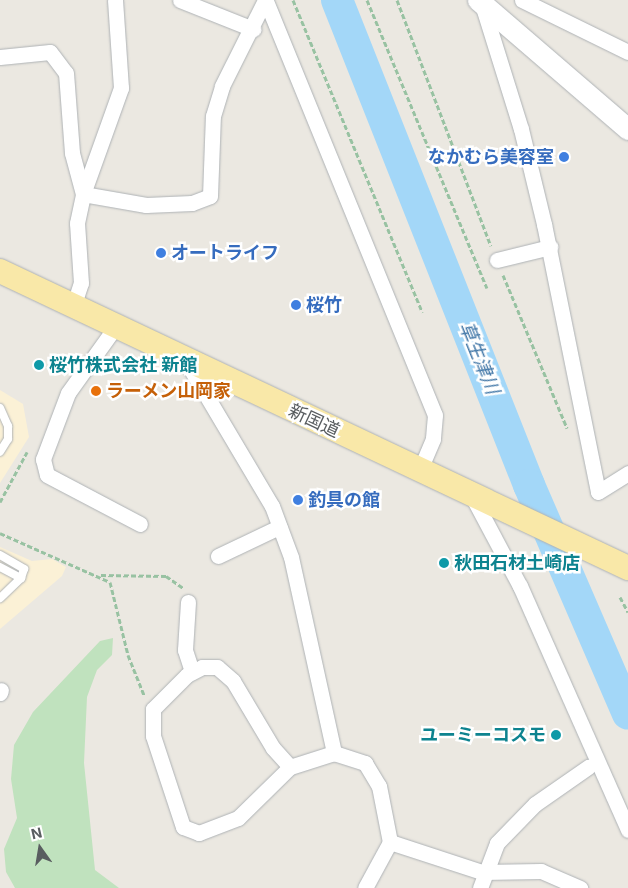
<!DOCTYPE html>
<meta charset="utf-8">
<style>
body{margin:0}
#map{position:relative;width:628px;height:888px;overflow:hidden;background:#ebe8e1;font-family:Inter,"Noto Sans JP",sans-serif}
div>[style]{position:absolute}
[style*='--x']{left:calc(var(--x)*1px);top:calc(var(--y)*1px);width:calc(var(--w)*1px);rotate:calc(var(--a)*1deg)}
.commercial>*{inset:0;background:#fbf1d6}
.green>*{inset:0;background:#c0e2be}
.river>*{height:32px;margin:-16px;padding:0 16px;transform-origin:16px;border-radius:16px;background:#a3d7f8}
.path>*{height:3px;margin-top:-1.5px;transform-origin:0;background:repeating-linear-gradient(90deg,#98c2a2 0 5px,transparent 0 7.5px)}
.roads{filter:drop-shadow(0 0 1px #aeb2b5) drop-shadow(0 0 1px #aeb2b5)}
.lane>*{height:8px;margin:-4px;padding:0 4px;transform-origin:4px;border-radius:4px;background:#fff}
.street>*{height:15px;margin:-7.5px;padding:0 7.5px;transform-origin:7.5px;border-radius:7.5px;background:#fff}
.secondary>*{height:21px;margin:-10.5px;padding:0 10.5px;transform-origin:10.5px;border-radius:10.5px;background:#fff}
.primary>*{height:24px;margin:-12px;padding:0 12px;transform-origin:12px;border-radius:12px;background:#f9e8a8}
.dots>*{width:14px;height:14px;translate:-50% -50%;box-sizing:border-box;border:2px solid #fff;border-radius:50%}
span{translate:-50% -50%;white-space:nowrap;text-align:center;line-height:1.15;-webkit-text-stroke:5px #fff;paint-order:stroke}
.shop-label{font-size:18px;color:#366cbe;font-weight:700}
.right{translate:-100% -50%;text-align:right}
.left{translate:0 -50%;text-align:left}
.culture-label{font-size:18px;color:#0d838f;font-weight:700}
.food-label{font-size:18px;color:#c56008;font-weight:700}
.street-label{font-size:18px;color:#595d60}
.water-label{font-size:19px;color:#4378a8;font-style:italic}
.north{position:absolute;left:15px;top:823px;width:50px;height:50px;-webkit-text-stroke:4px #fff;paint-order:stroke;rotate:347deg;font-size:14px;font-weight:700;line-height:20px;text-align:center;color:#595d60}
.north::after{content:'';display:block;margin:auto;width:18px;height:22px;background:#595d60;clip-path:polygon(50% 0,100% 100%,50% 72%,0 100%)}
</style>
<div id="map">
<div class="commercial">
<i style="clip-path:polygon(0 390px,23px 404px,29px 437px,0 483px)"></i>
<i style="clip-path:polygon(0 547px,32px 561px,52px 559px,66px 567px,62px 576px,0 629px)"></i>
</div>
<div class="green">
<i style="clip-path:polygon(113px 638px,112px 655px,97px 670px,87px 697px,84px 763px,95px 870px,119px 888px,15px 888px,6px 872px,4px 849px,17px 818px,11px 779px,14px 745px,33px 712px,100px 641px)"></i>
</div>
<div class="river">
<i style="--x:337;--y:0;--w:522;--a:68.4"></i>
<i style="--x:529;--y:485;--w:249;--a:66.6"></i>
</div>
<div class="path">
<i style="--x:293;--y:0;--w:338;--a:67.5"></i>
<i style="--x:367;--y:0;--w:312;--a:67.4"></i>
<i style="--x:397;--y:0;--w:263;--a:69.1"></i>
<i style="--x:503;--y:275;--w:166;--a:67.3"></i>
<i style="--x:0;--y:502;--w:57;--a:-61.6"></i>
<i style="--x:0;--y:533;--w:120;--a:24"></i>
<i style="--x:110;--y:582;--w:75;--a:76.1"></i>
<i style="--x:128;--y:655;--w:43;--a:68.2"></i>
<i style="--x:101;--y:575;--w:65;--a:0.9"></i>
<i style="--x:166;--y:576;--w:21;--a:35"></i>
<i style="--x:620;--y:597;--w:17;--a:62"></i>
</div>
<div class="roads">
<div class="lane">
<i style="--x:0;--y:408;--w:20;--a:66"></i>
<i style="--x:8;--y:426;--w:13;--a:90"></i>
<i style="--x:8;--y:439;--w:15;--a:122"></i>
<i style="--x:0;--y:555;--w:28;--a:30"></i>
<i style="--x:24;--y:569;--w:9;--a:108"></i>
<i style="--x:21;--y:578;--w:29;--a:136"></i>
<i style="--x:0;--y:567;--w:24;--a:28"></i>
</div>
<div class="street">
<i style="--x:180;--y:0;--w:79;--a:21.7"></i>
<i style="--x:522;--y:0;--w:118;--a:26.1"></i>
<i style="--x:266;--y:1;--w:447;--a:67.8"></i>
<i style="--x:435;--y:415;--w:24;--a:95"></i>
<i style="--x:433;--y:439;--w:33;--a:113"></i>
<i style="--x:482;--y:4;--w:131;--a:72.7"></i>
<i style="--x:521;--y:129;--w:98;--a:76.4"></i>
<i style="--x:544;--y:224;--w:273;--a:78.6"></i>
<i style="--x:598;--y:492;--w:36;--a:-32"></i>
<i style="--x:0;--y:57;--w:50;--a:-5.7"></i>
<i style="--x:50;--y:52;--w:26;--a:53"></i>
<i style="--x:66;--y:73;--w:80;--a:85.7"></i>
<i style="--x:72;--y:153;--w:42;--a:75"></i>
<i style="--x:83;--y:194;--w:64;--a:9.9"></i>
<i style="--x:146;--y:205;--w:46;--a:-2.5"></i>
<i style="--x:192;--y:203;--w:19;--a:-21"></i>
<i style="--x:210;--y:196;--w:80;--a:-87.9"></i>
<i style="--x:213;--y:116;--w:31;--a:-73"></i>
<i style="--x:222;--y:86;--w:96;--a:-63.4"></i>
<i style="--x:497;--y:260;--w:55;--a:-13.8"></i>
<i style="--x:74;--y:304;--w:22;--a:-72"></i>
<i style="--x:81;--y:283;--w:60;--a:-93.8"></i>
<i style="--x:77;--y:223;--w:30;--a:-78"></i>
<i style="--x:83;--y:194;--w:113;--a:-70.3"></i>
<i style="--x:121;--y:88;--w:88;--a:-93.9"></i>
<i style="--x:116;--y:326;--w:82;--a:125.6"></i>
<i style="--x:68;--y:393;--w:71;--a:110.7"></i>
<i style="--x:43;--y:459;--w:16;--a:76"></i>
<i style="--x:47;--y:475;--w:105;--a:27.8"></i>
<i style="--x:187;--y:363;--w:166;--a:59.3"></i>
<i style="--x:272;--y:506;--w:54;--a:69.6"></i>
<i style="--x:291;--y:557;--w:201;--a:77.6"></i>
<i style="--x:334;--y:753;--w:33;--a:18"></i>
<i style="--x:365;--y:763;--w:27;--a:59"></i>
<i style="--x:379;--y:786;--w:57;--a:78.9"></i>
<i style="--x:390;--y:842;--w:52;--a:118.5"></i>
<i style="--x:471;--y:494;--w:104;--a:62"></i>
<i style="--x:520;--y:586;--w:267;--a:66.1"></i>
<i style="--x:218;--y:556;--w:68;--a:-25.4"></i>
<i style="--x:188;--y:602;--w:48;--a:93.6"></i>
<i style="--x:185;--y:650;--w:23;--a:72"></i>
<i style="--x:0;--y:693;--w:3;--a:-72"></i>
<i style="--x:290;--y:767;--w:73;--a:135.6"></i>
<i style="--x:238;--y:818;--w:42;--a:159"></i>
<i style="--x:199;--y:833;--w:17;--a:-159"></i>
<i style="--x:183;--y:827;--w:96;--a:-108.2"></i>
<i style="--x:153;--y:736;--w:27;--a:-90"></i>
<i style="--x:153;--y:709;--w:48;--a:-45"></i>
<i style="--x:187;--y:675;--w:17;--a:-28"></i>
<i style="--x:202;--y:667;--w:15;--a:0"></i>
<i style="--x:217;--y:667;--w:21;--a:41"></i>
<i style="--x:233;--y:681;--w:78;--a:59.2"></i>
<i style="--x:273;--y:748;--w:25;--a:48"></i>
<i style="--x:290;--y:767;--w:46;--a:-17.7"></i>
<i style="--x:390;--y:842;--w:97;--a:18.1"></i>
<i style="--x:482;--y:872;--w:59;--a:-1"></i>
<i style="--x:541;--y:871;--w:43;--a:23.6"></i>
<i style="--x:480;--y:888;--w:48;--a:-69.3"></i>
<i style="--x:497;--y:843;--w:54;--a:-45.7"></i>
<i style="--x:535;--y:804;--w:65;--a:-34.9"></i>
</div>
<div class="secondary">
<i style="--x:478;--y:0;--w:198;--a:40.7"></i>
</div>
<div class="primary">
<i style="--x:0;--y:271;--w:695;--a:25.31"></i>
</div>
</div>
<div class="dots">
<i style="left:564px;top:157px;background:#3f7fe0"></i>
<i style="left:161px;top:253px;background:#3f7fe0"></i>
<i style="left:296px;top:305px;background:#3f7fe0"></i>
<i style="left:39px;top:365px;background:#0f9aa8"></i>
<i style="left:96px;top:391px;background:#e8710a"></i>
<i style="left:298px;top:500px;background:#3f7fe0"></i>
<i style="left:444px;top:563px;background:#0f9aa8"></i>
<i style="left:556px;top:735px;background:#0f9aa8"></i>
</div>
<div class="shop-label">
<span class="right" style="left:554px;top:157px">なかむら美容室</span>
<span class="left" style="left:171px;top:253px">オートライフ</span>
<span class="left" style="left:306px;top:305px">桜竹</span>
<span class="left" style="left:308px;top:500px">釣具の館</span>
</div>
<div class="culture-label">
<span class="left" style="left:49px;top:365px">桜竹株式会社 新館</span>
<span class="left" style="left:454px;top:563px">秋田石材土崎店</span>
<span class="right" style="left:546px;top:735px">ユーミーコスモ</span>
</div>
<div class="food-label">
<span class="left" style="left:106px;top:391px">ラーメン山岡家</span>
</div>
<div class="street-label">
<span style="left:314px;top:421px;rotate:25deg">新国道</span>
</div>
<div class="water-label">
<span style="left:479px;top:358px;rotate:68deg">草生津川</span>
</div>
<div class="north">N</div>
</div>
